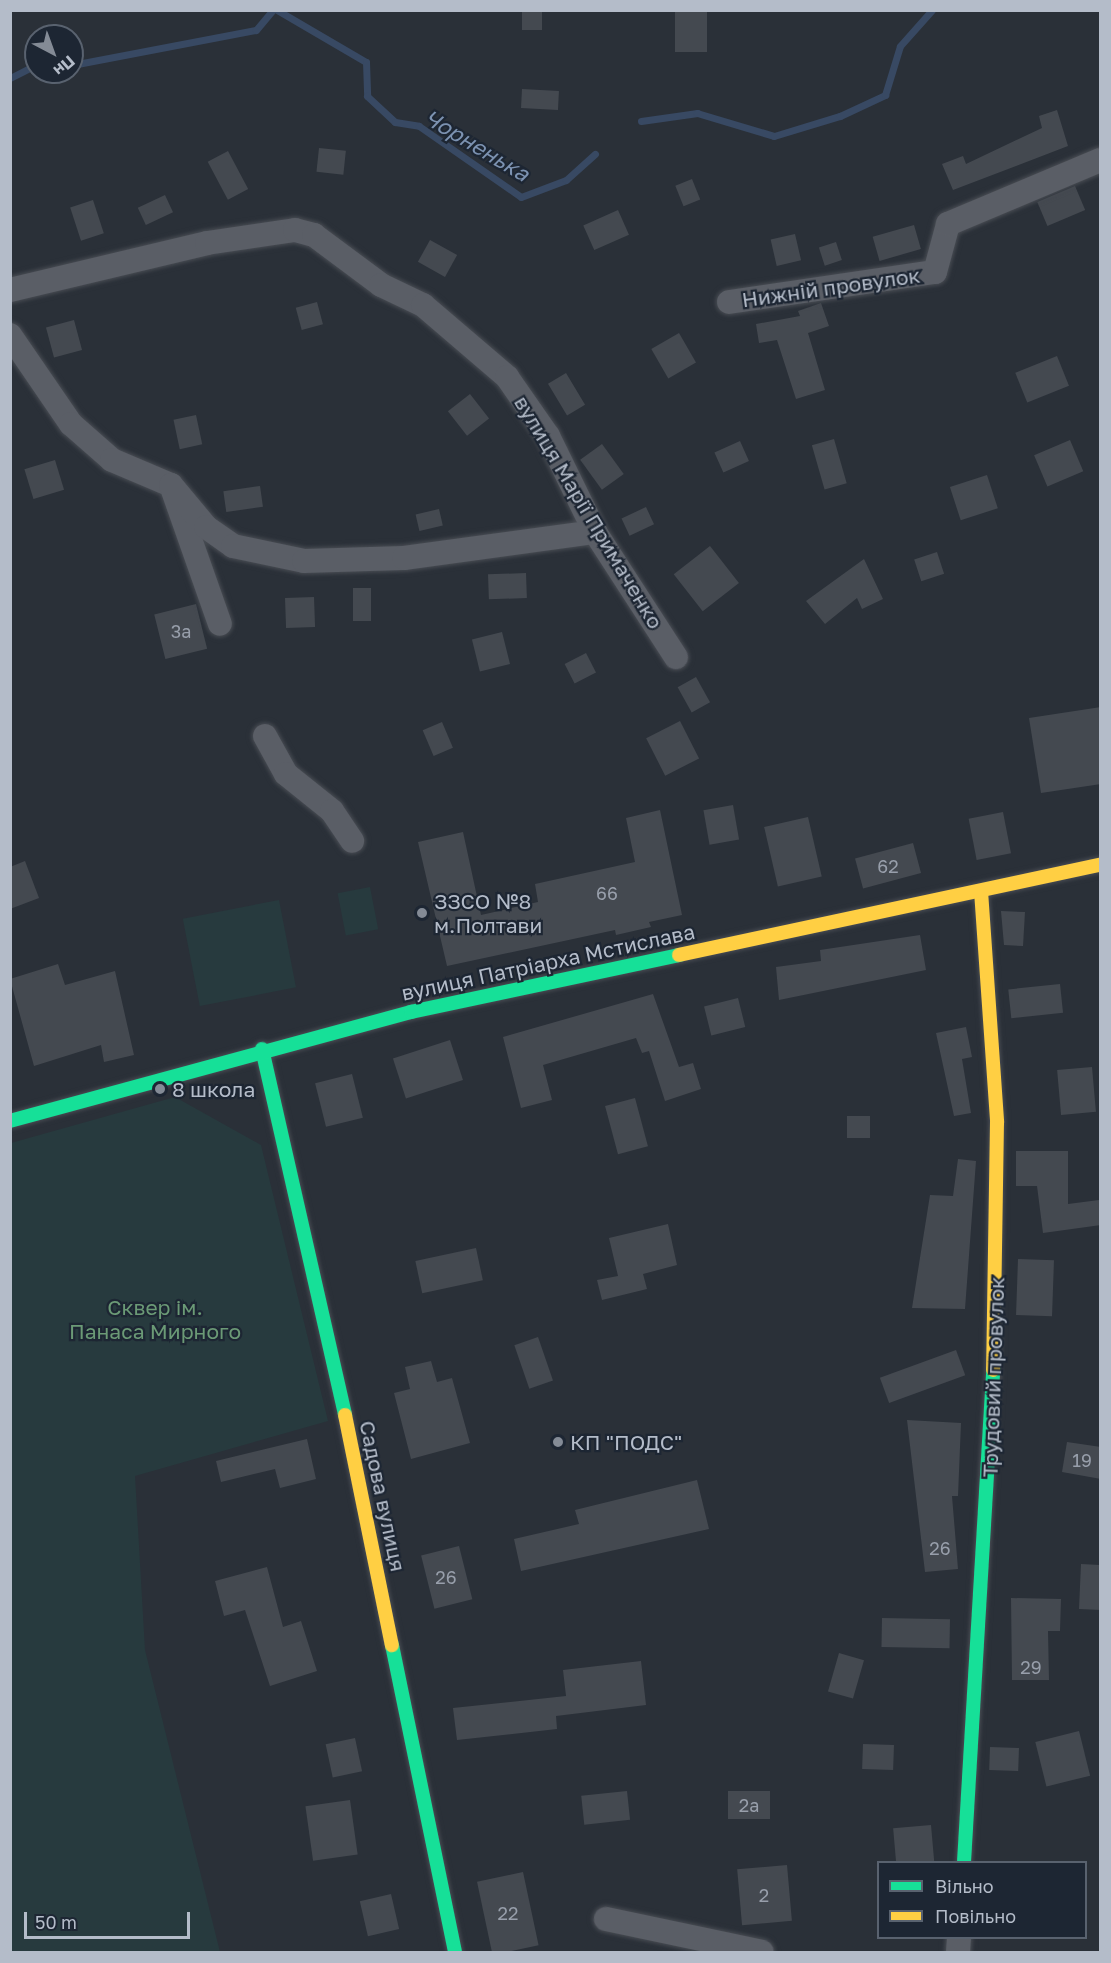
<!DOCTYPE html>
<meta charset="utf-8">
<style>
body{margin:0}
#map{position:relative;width:1111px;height:1963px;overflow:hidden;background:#2a3038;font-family:"Golos Text",sans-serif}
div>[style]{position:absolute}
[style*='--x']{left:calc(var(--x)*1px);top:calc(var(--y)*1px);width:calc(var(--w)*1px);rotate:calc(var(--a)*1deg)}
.green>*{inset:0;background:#273a3e;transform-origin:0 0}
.stream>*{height:7px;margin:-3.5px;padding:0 3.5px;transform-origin:3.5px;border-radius:3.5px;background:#384963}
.building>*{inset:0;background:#444950;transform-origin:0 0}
.roads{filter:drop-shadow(0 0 2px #484c53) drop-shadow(0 0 2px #484c53)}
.street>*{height:24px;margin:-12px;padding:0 12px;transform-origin:12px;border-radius:12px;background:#5a5e66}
.fast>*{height:14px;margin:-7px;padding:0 7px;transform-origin:7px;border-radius:7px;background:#16e098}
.slow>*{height:14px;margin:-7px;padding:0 7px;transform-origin:7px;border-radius:7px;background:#ffcf43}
.dots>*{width:16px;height:16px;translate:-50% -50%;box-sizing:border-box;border:3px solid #1d2633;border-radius:50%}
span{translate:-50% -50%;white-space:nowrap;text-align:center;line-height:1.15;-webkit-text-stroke:4.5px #1d2633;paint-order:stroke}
.number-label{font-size:18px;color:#989fab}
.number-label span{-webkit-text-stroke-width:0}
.street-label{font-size:21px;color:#b4bcc9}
.poi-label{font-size:21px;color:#b4bcc9}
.left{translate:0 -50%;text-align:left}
.park-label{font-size:21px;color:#6b9a76}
.water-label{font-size:22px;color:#7c92b1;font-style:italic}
.frame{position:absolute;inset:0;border:12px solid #b4bcc9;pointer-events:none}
.legend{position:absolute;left:877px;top:1861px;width:210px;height:78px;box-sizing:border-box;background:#1d2633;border:2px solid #59626f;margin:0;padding:8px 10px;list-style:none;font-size:18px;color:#b4bcc9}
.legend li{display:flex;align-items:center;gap:12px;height:30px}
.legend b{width:30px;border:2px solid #59626f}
.north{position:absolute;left:24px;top:24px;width:60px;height:60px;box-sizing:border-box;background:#1d2633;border:2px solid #59626f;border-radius:50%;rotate:139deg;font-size:16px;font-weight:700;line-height:24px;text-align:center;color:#b4bcc9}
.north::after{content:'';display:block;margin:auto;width:21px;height:27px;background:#848b96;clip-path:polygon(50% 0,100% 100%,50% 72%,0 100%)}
.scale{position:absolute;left:24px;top:1912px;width:166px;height:27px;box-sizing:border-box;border:3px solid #b4bcc9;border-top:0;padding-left:8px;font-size:18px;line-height:21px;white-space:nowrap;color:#b4bcc9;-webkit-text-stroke:4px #1d2633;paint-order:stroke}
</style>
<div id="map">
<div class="green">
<i style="left:370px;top:887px;width:43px;height:33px;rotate:79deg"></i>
<i style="left:279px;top:900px;width:89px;height:98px;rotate:79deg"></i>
<i style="clip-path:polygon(175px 1097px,261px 1145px,328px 1421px,135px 1476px,145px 1650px,220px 1952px,11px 1952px,11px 1143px)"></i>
</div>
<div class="stream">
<i style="--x:277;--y:10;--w:103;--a:30.3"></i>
<i style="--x:366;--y:62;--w:34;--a:88"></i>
<i style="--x:367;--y:96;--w:38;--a:43"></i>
<i style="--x:395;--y:122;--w:24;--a:9"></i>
<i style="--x:419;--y:126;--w:124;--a:34.8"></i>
<i style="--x:521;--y:197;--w:48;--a:-20.7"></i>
<i style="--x:566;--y:180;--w:39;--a:-42"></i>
<i style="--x:72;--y:65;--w:187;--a:-10.8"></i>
<i style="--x:256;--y:30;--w:26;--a:-50"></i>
<i style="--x:10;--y:78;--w:29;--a:-27"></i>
<i style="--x:641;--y:121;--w:57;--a:-8.1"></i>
<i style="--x:697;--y:113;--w:80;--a:16.6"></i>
<i style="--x:774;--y:136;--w:69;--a:-16.9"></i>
<i style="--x:840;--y:116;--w:50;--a:-25"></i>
<i style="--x:885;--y:95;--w:51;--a:-73"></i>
<i style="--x:900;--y:46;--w:48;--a:-48.4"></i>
</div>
<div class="building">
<i style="left:522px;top:10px;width:20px;height:20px"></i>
<i style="left:675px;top:10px;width:32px;height:42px"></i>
<i style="left:522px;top:89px;width:37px;height:19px;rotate:3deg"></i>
<i style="clip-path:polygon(1057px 110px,1068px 146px,953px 190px,942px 164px,963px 156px,966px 164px,1042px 128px,1039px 116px)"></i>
<i style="left:319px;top:148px;width:27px;height:24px;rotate:6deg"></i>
<i style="left:228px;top:151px;width:43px;height:23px;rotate:62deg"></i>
<i style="left:692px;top:179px;width:22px;height:18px;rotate:68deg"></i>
<i style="left:1075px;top:186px;width:26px;height:41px;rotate:67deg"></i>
<i style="left:165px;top:195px;width:19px;height:30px;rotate:65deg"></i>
<i style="left:93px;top:200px;width:35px;height:24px;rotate:72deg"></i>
<i style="left:618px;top:210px;width:27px;height:38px;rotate:66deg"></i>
<i style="left:914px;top:225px;width:25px;height:43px;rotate:74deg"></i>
<i style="left:795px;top:234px;width:27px;height:25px;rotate:77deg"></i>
<i style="left:430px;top:240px;width:31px;height:25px;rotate:29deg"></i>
<i style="left:836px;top:242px;width:19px;height:18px;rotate:72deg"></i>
<i style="left:317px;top:302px;width:23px;height:22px;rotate:75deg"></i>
<i style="clip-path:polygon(821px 303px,829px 326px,808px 333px,825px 390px,796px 399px,777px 340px,759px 343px,756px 324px,800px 316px,798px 311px)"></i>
<i style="left:74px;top:320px;width:31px;height:29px;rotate:75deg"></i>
<i style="left:679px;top:333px;width:34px;height:32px;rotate:60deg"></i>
<i style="left:1057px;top:356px;width:32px;height:45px;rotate:68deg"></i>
<i style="left:566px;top:373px;width:37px;height:21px;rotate:59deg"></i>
<i style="left:470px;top:394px;width:31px;height:28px;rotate:52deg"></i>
<i style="left:196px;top:415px;width:30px;height:23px;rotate:78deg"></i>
<i style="left:834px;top:439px;width:46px;height:23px;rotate:74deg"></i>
<i style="left:1070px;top:440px;width:34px;height:39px;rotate:67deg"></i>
<i style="left:740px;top:441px;width:22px;height:28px;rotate:66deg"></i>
<i style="left:602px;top:444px;width:37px;height:27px;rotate:54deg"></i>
<i style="left:55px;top:460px;width:31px;height:32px;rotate:73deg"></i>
<i style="left:987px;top:475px;width:35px;height:39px;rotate:72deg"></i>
<i style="left:260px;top:486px;width:21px;height:37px;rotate:82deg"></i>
<i style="left:646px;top:507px;width:19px;height:27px;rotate:65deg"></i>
<i style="left:439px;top:509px;width:17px;height:24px;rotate:77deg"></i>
<i style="left:710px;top:546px;width:47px;height:46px;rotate:52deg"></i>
<i style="left:937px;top:552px;width:23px;height:24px;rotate:72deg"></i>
<i style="clip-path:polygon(864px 559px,883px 599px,862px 609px,857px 598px,825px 624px,806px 601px)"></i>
<i style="left:526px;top:573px;width:25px;height:38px;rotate:88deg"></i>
<i style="left:353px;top:588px;width:18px;height:33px"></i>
<i style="left:314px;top:597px;width:30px;height:29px;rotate:88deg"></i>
<i style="left:196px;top:604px;width:46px;height:43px;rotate:76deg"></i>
<i style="left:502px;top:632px;width:33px;height:31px;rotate:76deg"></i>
<i style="left:586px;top:653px;width:22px;height:24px;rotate:63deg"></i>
<i style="left:696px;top:677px;width:29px;height:21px;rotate:61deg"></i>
<i style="clip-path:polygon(1101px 707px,1101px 784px,1041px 793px,1029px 718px)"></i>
<i style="left:680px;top:721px;width:42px;height:38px;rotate:63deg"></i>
<i style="left:442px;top:722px;width:28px;height:21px;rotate:67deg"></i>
<i style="left:733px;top:805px;width:35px;height:30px;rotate:80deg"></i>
<i style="clip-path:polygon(660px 810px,682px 915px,649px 922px,651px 927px,616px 935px,615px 930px,447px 966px,418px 842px,463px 832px,481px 915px,538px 902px,535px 884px,635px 862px,626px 818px)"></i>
<i style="left:1003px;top:812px;width:42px;height:35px;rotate:79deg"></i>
<i style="left:808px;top:817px;width:61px;height:45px;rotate:77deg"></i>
<i style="left:913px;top:843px;width:31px;height:60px;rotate:75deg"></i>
<i style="clip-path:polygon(25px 861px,39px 898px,10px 909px,10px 867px)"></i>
<i style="clip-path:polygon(1001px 911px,1025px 912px,1023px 946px,1004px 945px)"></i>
<i style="clip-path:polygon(920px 935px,926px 970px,779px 1000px,776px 967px,821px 961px,820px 950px)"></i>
<i style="clip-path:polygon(58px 964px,65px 985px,115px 971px,134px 1055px,104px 1062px,101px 1045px,34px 1066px,10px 979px)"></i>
<i style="left:1060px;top:984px;width:29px;height:52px;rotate:84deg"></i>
<i style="clip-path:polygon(653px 994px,679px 1067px,693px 1063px,701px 1089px,665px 1101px,649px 1051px,642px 1053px,636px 1038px,543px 1065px,552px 1100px,521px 1108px,503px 1037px)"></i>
<i style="left:738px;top:998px;width:30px;height:35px;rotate:76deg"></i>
<i style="clip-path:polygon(966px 1027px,972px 1057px,962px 1059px,971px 1113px,954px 1116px,936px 1033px)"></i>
<i style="left:450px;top:1040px;width:42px;height:60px;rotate:72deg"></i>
<i style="left:1092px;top:1067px;width:45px;height:35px;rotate:85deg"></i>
<i style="left:352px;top:1074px;width:45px;height:38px;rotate:76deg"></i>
<i style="left:635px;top:1098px;width:50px;height:31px;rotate:75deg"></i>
<i style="left:847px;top:1116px;width:23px;height:22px"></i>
<i style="clip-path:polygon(1016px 1151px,1068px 1151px,1068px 1204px,1099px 1200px,1101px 1225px,1043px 1233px,1037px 1186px,1016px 1186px)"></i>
<i style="clip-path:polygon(958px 1159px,976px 1161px,965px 1309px,912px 1308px,930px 1195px,953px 1196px)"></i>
<i style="clip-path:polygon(668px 1224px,677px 1265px,643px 1274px,647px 1289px,602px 1300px,597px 1280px,618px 1276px,609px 1238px)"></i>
<i style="left:476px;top:1248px;width:33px;height:62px;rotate:78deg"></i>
<i style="left:1018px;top:1259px;width:36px;height:56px;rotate:2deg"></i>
<i style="left:538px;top:1337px;width:46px;height:25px;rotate:71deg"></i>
<i style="left:956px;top:1350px;width:27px;height:81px;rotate:70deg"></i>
<i style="clip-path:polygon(431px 1361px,437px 1382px,452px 1378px,470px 1443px,411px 1459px,394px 1393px,410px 1389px,405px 1367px)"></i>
<i style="clip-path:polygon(907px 1420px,961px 1423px,958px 1496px,952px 1496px,958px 1569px,925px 1572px)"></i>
<i style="clip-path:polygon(307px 1439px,316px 1479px,280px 1488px,275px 1469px,221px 1482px,216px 1461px)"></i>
<i style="clip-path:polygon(1067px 1442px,1101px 1447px,1101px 1479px,1062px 1472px)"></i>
<i style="clip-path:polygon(697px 1480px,709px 1529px,521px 1571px,514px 1539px,579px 1524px,575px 1510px)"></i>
<i style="left:459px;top:1546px;width:55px;height:39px;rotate:76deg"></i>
<i style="clip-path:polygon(1081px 1564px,1100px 1565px,1101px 1610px,1079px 1609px)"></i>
<i style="clip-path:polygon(267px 1567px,283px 1627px,301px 1621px,317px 1671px,270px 1686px,245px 1610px,224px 1616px,215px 1581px)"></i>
<i style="clip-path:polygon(1011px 1598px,1061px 1599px,1060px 1631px,1048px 1631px,1049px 1680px,1012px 1680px)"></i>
<i style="left:882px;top:1618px;width:68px;height:29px;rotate:1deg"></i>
<i style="left:839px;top:1653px;width:26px;height:40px;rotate:16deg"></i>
<i style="clip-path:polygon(641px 1661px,646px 1705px,556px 1716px,557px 1729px,457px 1740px,453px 1708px,566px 1696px,563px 1670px)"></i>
<i style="left:1079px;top:1731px;width:46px;height:45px;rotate:76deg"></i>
<i style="left:355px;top:1738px;width:34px;height:30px;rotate:78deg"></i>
<i style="left:863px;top:1744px;width:31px;height:25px;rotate:2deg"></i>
<i style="left:990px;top:1747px;width:29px;height:23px;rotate:2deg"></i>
<i style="left:627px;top:1791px;width:29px;height:46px;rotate:84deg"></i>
<i style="left:728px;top:1791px;width:42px;height:28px"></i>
<i style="left:350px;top:1800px;width:55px;height:45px;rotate:82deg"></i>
<i style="left:931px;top:1825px;width:38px;height:38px;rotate:85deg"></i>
<i style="left:787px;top:1865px;width:56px;height:50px;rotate:85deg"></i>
<i style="left:523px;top:1872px;width:75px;height:47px;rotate:78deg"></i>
<i style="left:391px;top:1894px;width:36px;height:32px;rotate:77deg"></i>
</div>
<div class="roads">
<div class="street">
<i style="--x:10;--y:290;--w:203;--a:-13.4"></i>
<i style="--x:207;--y:243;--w:89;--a:-8.4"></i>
<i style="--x:295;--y:230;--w:20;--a:15"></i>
<i style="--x:314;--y:235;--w:84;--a:36.7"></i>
<i style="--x:381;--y:285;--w:47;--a:25.5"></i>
<i style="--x:423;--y:305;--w:111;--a:40.6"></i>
<i style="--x:507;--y:377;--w:72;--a:55.2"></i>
<i style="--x:548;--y:436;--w:107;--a:63.9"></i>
<i style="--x:595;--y:532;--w:149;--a:57.1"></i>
<i style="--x:729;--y:302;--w:208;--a:-8.3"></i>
<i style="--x:935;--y:272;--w:50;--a:-74.8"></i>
<i style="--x:948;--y:224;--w:165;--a:-22.8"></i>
<i style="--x:10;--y:335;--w:108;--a:55.6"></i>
<i style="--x:71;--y:424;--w:55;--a:41.3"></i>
<i style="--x:112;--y:460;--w:64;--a:23"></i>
<i style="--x:171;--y:485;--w:147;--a:70.6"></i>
<i style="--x:171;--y:485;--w:55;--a:50.2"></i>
<i style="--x:206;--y:527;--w:33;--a:35"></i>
<i style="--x:233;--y:546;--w:73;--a:11.9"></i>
<i style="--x:304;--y:561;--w:100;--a:-1.7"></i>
<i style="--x:404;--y:558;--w:193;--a:-7.8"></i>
<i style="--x:265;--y:736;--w:43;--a:61.1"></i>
<i style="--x:286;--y:774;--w:59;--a:38.8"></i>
<i style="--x:332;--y:811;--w:36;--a:56"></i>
<i style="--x:606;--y:1919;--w:159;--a:11.9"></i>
<i style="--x:958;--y:1952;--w:14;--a:-86"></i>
</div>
<div class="fast">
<i style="--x:262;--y:1049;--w:375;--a:77.2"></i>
<i style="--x:10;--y:1121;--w:416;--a:-15.2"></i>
<i style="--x:411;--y:1012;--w:274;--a:-12"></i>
<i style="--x:392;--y:1645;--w:313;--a:78.4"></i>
<i style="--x:964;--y:1862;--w:493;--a:-86.6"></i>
</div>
<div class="slow">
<i style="--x:981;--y:891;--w:232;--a:86"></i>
<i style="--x:997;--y:1122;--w:248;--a:90.9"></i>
<i style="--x:679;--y:955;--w:431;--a:-12.1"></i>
<i style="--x:345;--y:1415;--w:235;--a:78.5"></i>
</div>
</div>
<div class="dots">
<i style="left:422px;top:913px;background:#848b96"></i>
<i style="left:160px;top:1089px;background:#848b96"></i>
<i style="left:558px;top:1442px;background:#848b96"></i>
</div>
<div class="number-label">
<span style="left:181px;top:631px">3а</span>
<span style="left:888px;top:866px">62</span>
<span style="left:607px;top:893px">66</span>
<span style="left:1082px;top:1460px">19</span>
<span style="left:940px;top:1548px">26</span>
<span style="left:446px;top:1577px">26</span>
<span style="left:1031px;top:1667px">29</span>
<span style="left:749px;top:1805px">2а</span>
<span style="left:764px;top:1895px">2</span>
<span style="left:508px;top:1913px">22</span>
</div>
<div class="street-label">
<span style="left:831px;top:287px;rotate:-8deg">Нижній провулок</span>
<span style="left:589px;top:512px;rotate:59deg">вулиця Марії Примаченко</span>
<span style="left:548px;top:962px;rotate:-12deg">вулиця Патріарха Мстислава</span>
<span style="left:993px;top:1377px;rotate:-88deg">Трудовий провулок</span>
<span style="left:383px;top:1496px;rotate:78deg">Садова вулиця</span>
</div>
<div class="poi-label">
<span class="left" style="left:434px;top:913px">ЗЗСО №8<br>м.Полтави</span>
<span class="left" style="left:172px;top:1089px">8 школа</span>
<span class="left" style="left:570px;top:1442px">КП "ПОДС"</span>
</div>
<div class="park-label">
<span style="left:155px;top:1319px">Сквер ім.<br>Панаса Мирного</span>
</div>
<div class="water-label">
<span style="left:477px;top:145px;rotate:31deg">Чорненька</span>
</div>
<div class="frame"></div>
<ul class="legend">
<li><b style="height:8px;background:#16e098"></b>Вільно</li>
<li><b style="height:8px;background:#ffcf43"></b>Повільно</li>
</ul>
<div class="north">Пн</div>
<div class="scale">50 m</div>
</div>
